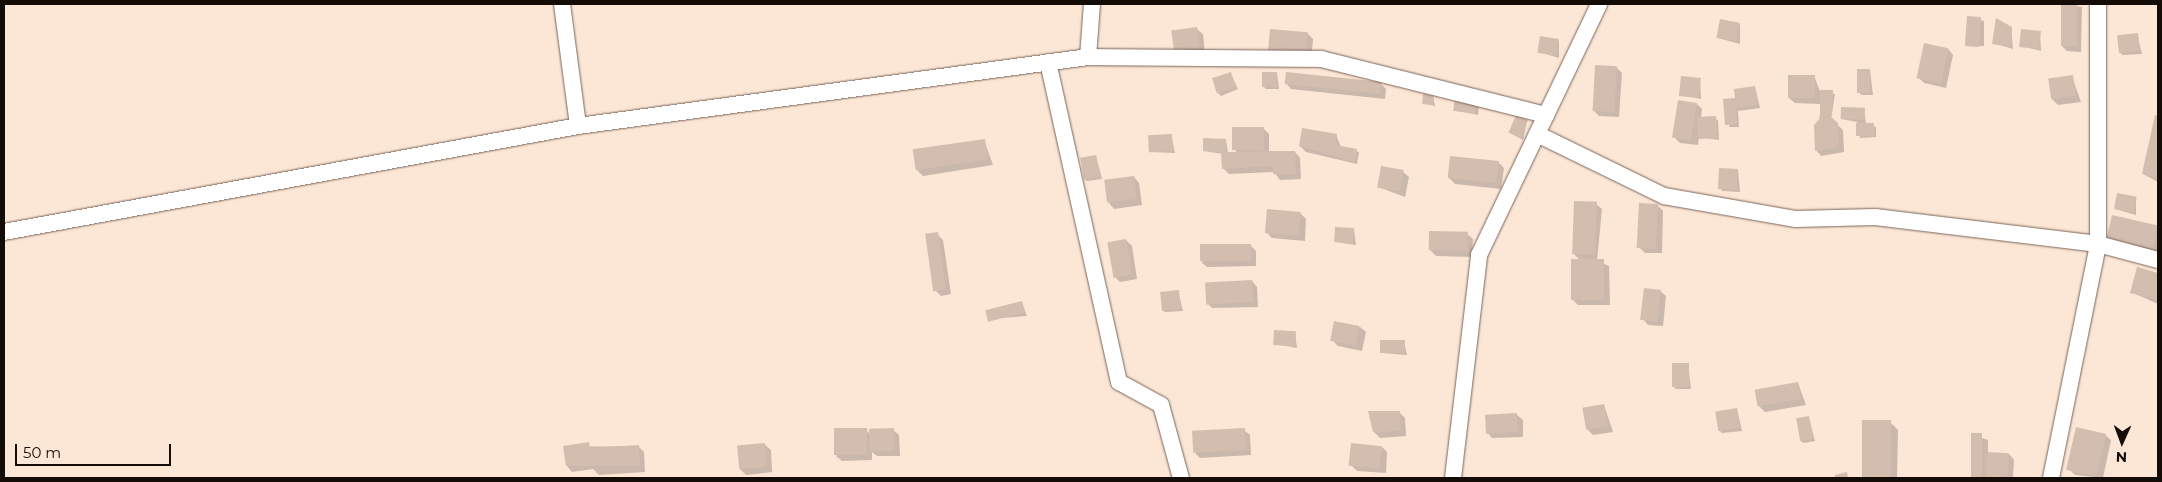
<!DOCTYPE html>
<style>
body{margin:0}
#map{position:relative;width:2162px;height:482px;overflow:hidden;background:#fce6d6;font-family:Montserrat,sans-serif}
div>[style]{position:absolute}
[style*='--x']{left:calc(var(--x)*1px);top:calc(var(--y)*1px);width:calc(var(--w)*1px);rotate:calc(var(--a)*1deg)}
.shadow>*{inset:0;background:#0003}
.building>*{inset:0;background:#d3bdaf;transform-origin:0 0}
.roads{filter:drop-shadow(0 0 1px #796558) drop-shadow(0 0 1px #796558)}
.minor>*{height:16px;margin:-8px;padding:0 8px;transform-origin:8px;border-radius:8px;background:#fff}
span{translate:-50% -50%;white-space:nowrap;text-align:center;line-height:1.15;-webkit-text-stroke:5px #fce6d6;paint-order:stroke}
.frame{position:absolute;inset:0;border:5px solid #130c07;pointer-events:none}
.north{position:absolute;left:2097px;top:417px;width:50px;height:50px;-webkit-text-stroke:4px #fce6d6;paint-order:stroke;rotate:182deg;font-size:14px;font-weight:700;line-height:20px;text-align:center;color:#130c07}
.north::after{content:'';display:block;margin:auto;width:18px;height:22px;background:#130c07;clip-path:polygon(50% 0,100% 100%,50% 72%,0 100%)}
.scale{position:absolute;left:15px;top:444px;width:156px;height:22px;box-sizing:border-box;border:2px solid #130c07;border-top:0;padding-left:6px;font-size:15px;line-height:18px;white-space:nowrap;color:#130c07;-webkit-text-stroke:4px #fce6d6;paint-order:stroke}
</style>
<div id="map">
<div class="shadow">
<i style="clip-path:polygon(2063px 4px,2082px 7px,2081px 52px,2067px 51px,2062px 46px)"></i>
<i style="clip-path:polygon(1968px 17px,1984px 21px,1984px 46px,1969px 46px)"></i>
<i style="clip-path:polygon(1740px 24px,1740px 44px,1718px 38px)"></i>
<i style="clip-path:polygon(2011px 28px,2013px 49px,1993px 43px)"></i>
<i style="clip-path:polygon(1197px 29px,1203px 34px,1205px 54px,1180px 56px)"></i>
<i style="clip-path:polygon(2040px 32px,2041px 51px,2022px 46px)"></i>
<i style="clip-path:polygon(1307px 33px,1313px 39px,1311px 61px,1270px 53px)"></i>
<i style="clip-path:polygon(2137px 34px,2142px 54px,2123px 55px,2120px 53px)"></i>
<i style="clip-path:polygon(1559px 41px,1559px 58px,1539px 52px)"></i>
<i style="clip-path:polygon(1948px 49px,1953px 55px,1946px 88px,1924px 83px,1918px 77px)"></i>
<i style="clip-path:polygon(1616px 67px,1622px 73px,1619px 117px,1599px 116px,1593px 110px)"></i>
<i style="clip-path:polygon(1870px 70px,1873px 95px,1862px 95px,1859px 93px)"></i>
<i style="clip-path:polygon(1277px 73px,1279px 89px,1266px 89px,1263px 86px)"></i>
<i style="clip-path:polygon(1231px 74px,1238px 89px,1221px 96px,1218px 93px)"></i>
<i style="clip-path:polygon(1814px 76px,1820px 91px,1835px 94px,1831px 119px,1843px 130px,1844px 152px,1821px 156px,1816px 150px,1821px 104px,1795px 103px,1789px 98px)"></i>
<i style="clip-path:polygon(2072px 77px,2081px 102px,2058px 105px,2052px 99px)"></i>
<i style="clip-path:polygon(1700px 79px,1701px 99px,1680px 95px)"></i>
<i style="clip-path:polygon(1286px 83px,1380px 83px,1386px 89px,1385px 99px,1291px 89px)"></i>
<i style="clip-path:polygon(1755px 87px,1760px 108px,1738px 111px,1739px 127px,1729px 127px,1737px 99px)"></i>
<i style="clip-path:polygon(1433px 97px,1435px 106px,1423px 103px)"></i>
<i style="clip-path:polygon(1697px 104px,1702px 109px,1701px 118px,1718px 120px,1719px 140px,1699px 137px,1698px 145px,1680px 143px,1674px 137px)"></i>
<i style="clip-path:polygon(1479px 105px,1478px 115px,1455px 110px)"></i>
<i style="clip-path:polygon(1864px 109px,1866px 124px,1876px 127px,1876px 137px,1860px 138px,1857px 122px,1841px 119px)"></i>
<i style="clip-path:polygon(2156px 117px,2158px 117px,2158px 182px,2143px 174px)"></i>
<i style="clip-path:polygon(1527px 121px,1523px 140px,1510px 133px)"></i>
<i style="clip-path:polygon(1263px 128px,1269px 134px,1269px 151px,1295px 152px,1300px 158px,1301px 179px,1280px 180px,1274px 172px,1229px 174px,1223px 168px,1223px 154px,1204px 151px,1226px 140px,1228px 153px,1237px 152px,1234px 149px)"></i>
<i style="clip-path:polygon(1171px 135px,1175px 153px,1150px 152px)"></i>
<i style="clip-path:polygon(1336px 135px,1341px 147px,1359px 152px,1357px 164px,1306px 152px,1300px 146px)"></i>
<i style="clip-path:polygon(984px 140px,993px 165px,923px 176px,917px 170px)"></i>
<i style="clip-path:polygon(1096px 156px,1102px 179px,1087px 181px,1085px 179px)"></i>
<i style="clip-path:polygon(1498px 162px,1504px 168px,1501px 189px,1455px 184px,1449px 178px)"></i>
<i style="clip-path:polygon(1738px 170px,1740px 192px,1722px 191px,1720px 188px)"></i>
<i style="clip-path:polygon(1403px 172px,1409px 177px,1405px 197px,1378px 187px)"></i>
<i style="clip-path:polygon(1134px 177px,1139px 183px,1142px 205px,1114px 209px,1109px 203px)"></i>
<i style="clip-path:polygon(2136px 198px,2136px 215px,2115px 209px)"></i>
<i style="clip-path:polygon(1596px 204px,1602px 209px,1597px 261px,1609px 266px,1610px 305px,1578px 305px,1573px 300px,1581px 261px,1573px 253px)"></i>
<i style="clip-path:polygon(1657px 205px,1663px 211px,1662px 253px,1645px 253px,1639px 247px)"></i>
<i style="clip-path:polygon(1300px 213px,1306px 219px,1305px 241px,1272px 238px,1267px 233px)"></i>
<i style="clip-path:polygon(2113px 217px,2158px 228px,2158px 257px,2116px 246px)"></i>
<i style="clip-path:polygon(1354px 229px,1356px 245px,1336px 242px)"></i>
<i style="clip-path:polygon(937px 234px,943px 240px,951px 294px,941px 296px,935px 290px)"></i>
<i style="clip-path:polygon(1467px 234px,1473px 239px,1472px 257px,1436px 256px,1430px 250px)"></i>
<i style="clip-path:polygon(1126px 240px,1132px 246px,1137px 279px,1120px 282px,1114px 276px)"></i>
<i style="clip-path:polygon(1250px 245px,1256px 251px,1256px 266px,1207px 267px,1201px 262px)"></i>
<i style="clip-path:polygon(2138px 268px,2158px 274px,2158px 304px,2131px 292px)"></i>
<i style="clip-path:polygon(1252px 281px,1257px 287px,1258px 307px,1212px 308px,1206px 302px)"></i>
<i style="clip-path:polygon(1178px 291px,1183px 311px,1165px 312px,1162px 310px)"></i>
<i style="clip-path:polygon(1660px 291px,1666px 296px,1663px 326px,1648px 325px,1643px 319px)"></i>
<i style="clip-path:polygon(1022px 303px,1027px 316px,988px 319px)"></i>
<i style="clip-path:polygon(1360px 327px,1366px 332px,1362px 351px,1338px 346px,1332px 340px)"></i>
<i style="clip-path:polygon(1295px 333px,1297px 348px,1275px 344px)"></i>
<i style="clip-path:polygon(1404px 341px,1407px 355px,1382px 353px)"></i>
<i style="clip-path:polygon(1688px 365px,1691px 389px,1676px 389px,1673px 386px)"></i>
<i style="clip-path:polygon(1798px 383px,1806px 405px,1765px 412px,1759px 406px)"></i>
<i style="clip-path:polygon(1604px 405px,1613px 432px,1593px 435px,1587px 429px)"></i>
<i style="clip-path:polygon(1737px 409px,1742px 431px,1722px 433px,1719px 430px)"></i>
<i style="clip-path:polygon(1399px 412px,1405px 418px,1406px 436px,1380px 438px,1374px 432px)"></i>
<i style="clip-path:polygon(1517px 415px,1523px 420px,1523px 437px,1492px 438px,1487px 432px)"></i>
<i style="clip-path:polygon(1809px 418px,1815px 441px,1803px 443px,1801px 441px)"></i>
<i style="clip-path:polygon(1863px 421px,1890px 422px,1898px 430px,1897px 478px,1862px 478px)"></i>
<i style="clip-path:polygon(866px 430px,870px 434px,893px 430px,899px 435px,900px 456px,877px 456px,872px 452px,872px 460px,842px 461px,836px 456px)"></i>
<i style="clip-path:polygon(1244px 430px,1250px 435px,1251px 455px,1200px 458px,1195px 453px)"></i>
<i style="clip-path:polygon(1972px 435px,1988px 440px,1988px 453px,2009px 454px,2014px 460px,2013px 478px,1972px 478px)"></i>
<i style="clip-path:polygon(2105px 435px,2111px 440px,2103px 478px,2075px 475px,2069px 469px)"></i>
<i style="clip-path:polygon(765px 445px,771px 450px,772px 472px,746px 475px,740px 469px)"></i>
<i style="clip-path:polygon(638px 446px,644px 452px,645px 472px,599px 475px,593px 469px,572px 472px,567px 466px,564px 447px)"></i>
<i style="clip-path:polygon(1382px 447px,1387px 452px,1386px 473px,1357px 471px,1351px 465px)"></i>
</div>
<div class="building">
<i style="left:2061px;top:4px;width:16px;height:42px"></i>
<i style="left:1967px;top:16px;width:14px;height:30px;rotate:4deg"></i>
<i style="clip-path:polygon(1996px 18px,2012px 27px,2011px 47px,1992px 44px)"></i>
<i style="left:1720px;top:19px;width:20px;height:19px;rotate:11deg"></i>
<i style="left:1197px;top:27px;width:21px;height:26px;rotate:82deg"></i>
<i style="left:1270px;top:29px;width:38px;height:24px;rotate:5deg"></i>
<i style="left:2021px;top:29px;width:20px;height:18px;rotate:6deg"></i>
<i style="left:2138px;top:33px;width:18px;height:21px;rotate:84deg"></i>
<i style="left:1540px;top:36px;width:19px;height:17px;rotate:9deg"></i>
<i style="left:1924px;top:43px;width:25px;height:36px;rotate:12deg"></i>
<i style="left:1595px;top:65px;width:22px;height:46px;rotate:3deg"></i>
<i style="left:1857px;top:69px;width:13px;height:24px"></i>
<i style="left:1231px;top:72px;width:16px;height:20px;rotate:72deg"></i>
<i style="left:1262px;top:72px;width:15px;height:15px"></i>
<i style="left:1286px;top:72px;width:96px;height:12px;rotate:6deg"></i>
<i style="left:1788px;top:75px;width:27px;height:23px"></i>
<i style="left:2073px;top:75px;width:21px;height:25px;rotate:82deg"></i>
<i style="left:1681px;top:76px;width:20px;height:20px;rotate:6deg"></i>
<i style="clip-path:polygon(1755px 86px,1758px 105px,1736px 108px,1737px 124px,1725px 125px,1723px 99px,1735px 98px,1734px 89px)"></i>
<i style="clip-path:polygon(1820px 90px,1833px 90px,1832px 116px,1820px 118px)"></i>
<i style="left:1423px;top:94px;width:11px;height:10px;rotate:5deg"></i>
<i style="left:1455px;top:98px;width:22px;height:13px;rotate:8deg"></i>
<i style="left:1678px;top:100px;width:19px;height:38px;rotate:9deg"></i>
<i style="left:1841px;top:107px;width:24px;height:12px;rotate:2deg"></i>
<i style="left:1516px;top:115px;width:13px;height:19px;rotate:23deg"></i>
<i style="clip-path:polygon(2155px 115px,2158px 116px,2158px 178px,2142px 174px)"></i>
<i style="left:1716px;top:116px;width:22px;height:19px;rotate:87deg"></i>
<i style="clip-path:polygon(1831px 117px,1838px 123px,1839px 147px,1815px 151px,1814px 125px,1820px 118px)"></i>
<i style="left:1856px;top:123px;width:18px;height:13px"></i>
<i style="left:1232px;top:127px;width:32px;height:23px"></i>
<i style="clip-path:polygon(1302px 128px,1337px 134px,1335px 145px,1357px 149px,1355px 162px,1299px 146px)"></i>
<i style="left:1172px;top:134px;width:17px;height:24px;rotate:87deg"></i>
<i style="clip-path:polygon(1203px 138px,1226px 139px,1226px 152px,1295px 151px,1296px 174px,1273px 174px,1273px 166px,1222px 169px,1221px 152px,1203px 151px)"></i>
<i style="left:985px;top:139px;width:21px;height:73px;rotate:82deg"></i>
<i style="left:1096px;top:155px;width:22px;height:16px;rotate:80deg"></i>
<i style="left:1450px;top:156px;width:49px;height:22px;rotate:6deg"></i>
<i style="left:1381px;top:166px;width:23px;height:22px;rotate:10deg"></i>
<i style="left:1719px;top:168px;width:19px;height:21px;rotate:3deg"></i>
<i style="left:1134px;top:176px;width:23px;height:30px;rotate:83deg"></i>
<i style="left:2117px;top:193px;width:20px;height:16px;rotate:11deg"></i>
<i style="left:1574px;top:201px;width:23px;height:53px;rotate:2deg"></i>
<i style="left:1639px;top:203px;width:19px;height:45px;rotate:3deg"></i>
<i style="left:1267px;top:209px;width:34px;height:24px;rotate:5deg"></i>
<i style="left:2112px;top:215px;width:47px;height:24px;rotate:13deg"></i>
<i style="left:1335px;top:227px;width:19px;height:15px;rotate:3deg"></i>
<i style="left:1429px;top:231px;width:39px;height:19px;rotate:1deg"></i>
<i style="left:938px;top:232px;width:58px;height:13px;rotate:82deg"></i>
<i style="left:1126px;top:239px;width:36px;height:19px;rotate:80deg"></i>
<i style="left:1251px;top:244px;width:17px;height:51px;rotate:90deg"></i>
<i style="left:1571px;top:259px;width:33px;height:41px"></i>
<i style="clip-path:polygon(2137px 267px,2158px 273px,2158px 300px,2130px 293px)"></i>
<i style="left:1252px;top:280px;width:22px;height:47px;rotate:87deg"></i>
<i style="left:1644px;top:288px;width:17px;height:32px;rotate:7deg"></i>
<i style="left:1179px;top:290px;width:19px;height:19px;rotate:84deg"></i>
<i style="left:1022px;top:301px;width:12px;height:38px;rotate:76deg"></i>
<i style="left:1334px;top:321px;width:26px;height:20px;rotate:11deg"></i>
<i style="left:1274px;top:330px;width:22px;height:15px;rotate:3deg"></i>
<i style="left:1405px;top:340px;width:13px;height:25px;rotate:90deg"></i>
<i style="left:1689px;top:363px;width:24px;height:17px;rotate:90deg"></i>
<i style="left:1798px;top:382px;width:17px;height:44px;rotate:80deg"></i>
<i style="left:1604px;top:404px;width:22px;height:22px;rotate:80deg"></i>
<i style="left:1737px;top:408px;width:20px;height:22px;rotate:81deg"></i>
<i style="clip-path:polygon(1368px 411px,1400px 411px,1401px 431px,1373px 432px)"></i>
<i style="left:1517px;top:413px;width:19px;height:32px;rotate:87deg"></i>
<i style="left:1809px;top:416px;width:23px;height:13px;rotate:80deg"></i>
<i style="left:1862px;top:420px;width:29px;height:58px"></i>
<i style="left:2076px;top:427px;width:31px;height:44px;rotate:13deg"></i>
<i style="left:867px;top:428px;width:27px;height:33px;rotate:90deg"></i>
<i style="left:894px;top:428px;width:23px;height:25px;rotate:88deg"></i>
<i style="left:1245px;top:428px;width:22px;height:53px;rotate:87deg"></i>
<i style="left:1982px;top:433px;width:45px;height:11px;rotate:90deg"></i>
<i style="clip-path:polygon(589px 442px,590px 448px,639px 445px,640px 466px,566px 466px,563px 446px)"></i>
<i style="left:765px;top:443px;width:24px;height:28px;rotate:85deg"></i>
<i style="left:1351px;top:443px;width:31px;height:23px;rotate:6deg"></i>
<i style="left:1987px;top:452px;width:22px;height:25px;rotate:3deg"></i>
<i style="clip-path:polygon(1847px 472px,1848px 478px,1835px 478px,1835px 475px)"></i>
</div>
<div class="roads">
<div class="minor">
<i style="--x:562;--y:4;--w:123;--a:82.5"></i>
<i style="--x:1088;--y:57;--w:53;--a:-85.7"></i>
<i style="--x:1048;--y:62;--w:328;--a:77.5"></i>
<i style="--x:1119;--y:382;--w:48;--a:28.7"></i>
<i style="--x:1161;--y:405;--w:76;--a:74.7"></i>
<i style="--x:1537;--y:134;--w:141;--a:26"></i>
<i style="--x:1664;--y:196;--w:134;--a:9.9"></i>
<i style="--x:1796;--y:219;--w:79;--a:-1.5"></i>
<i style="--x:1875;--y:217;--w:225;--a:6.9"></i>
<i style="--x:2098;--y:244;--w:62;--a:14.9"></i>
<i style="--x:4;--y:232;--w:584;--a:-10.46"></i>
<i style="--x:578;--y:126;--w:515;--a:-7.7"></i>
<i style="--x:1088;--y:57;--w:233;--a:0.5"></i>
<i style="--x:1321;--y:59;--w:232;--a:14"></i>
<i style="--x:1453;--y:478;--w:225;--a:-83.3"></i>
<i style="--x:1479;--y:255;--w:278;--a:-64.4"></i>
<i style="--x:2051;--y:478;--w:239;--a:-78.6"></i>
<i style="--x:2098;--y:244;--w:240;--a:-90"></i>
</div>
</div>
<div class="frame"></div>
<div class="north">N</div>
<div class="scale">50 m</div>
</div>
